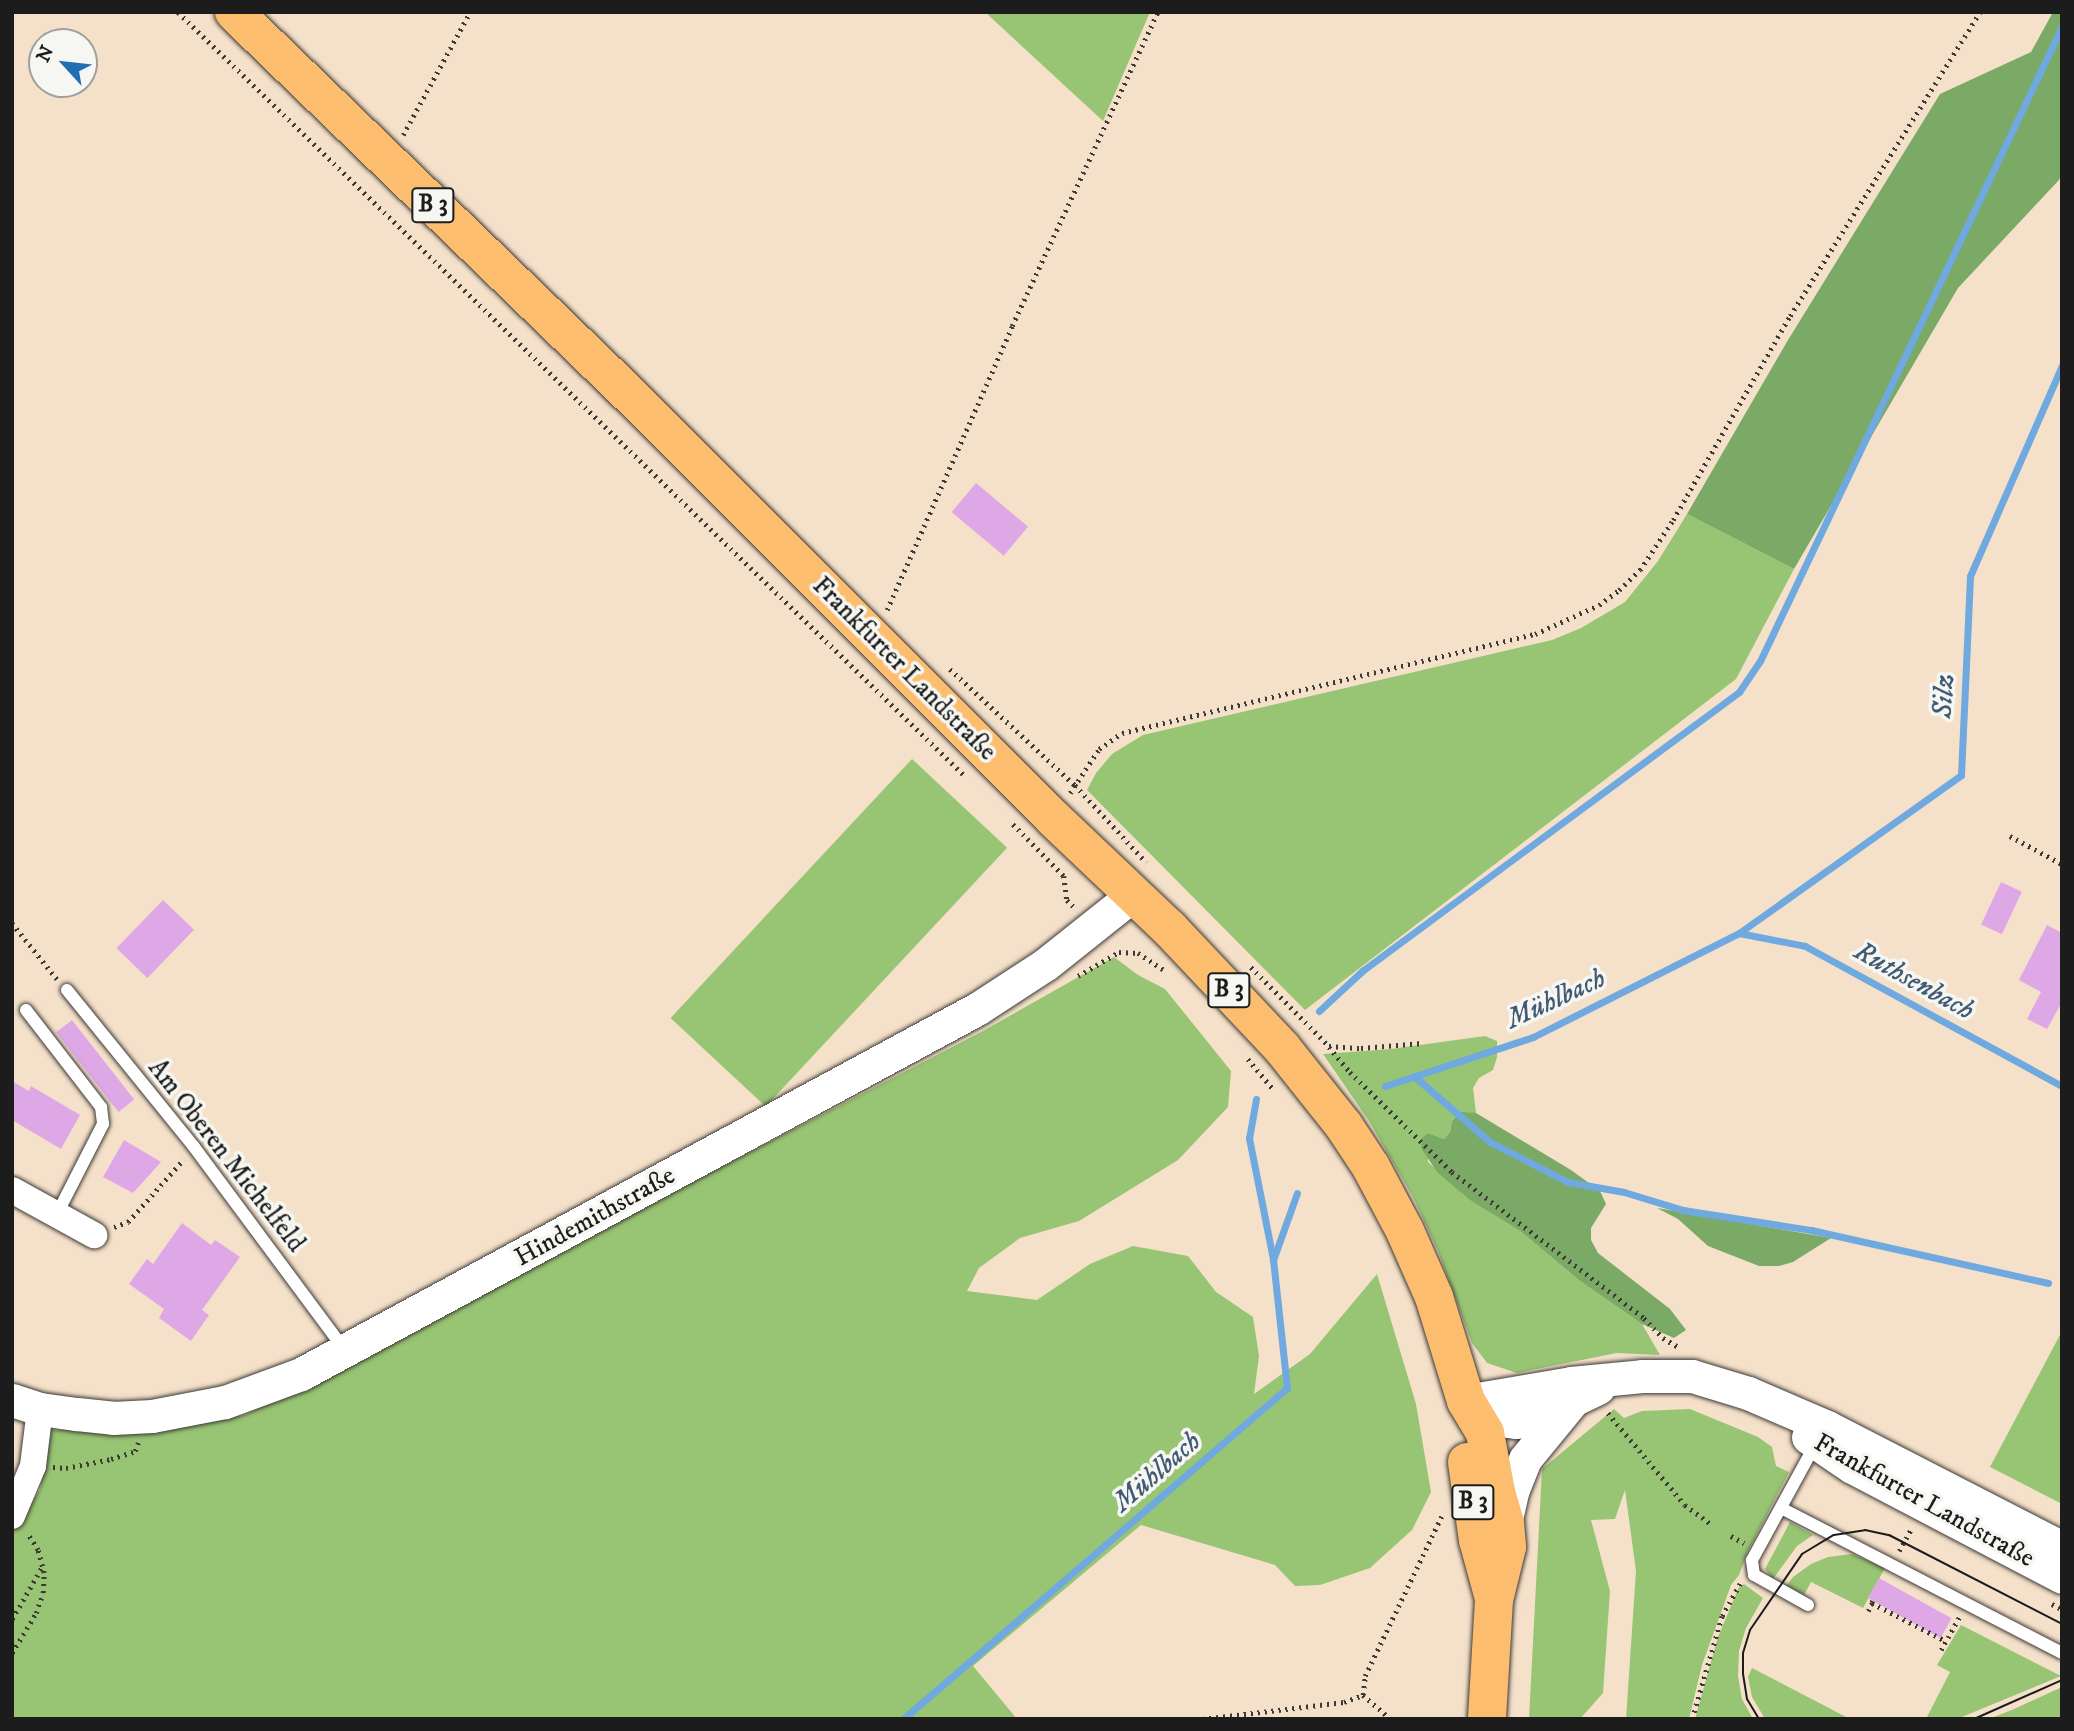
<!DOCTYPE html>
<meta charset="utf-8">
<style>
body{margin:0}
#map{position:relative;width:2074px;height:1731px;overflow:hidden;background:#f5e1ca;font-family:"IM FELL DW Pica",serif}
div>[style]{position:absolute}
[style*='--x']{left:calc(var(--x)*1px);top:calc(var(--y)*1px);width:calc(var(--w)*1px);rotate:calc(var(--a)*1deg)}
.green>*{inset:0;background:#98c573;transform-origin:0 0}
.forest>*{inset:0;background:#7aaa65}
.stream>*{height:7px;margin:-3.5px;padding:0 3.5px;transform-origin:3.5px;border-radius:3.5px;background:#6fa9df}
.building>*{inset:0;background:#dea8e6;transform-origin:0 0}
.path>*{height:4.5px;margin-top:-2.25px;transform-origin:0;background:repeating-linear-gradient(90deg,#3d3a36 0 2px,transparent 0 7px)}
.roads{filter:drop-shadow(0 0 2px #3d3a36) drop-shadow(0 0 2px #3d3a36)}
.service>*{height:12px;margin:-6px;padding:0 6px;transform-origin:6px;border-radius:6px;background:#fff}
.minor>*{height:26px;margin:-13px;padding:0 13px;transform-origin:13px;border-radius:13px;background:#fff}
.tertiary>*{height:33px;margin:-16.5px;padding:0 16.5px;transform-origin:16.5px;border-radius:16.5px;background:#fff}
.primary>*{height:38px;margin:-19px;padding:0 19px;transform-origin:19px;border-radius:19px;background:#fcbd6f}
.tram>*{height:2px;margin:-1px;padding:0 1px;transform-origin:1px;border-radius:1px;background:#1c1c1c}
span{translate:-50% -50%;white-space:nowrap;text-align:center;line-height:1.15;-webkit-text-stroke:7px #f6f6f2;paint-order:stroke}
.shield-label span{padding:2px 5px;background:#f6f6f2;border:2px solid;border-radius:5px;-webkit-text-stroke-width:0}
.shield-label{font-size:24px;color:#1c1c1c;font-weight:700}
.street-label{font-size:26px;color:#1c1c1c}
.water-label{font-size:28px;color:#415b74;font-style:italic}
.frame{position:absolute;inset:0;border:14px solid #1c1c1c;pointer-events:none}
.north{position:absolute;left:28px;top:28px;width:70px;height:70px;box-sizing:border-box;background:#f6f6f2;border:2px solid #9f9f9c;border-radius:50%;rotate:297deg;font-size:19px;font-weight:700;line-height:28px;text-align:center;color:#1c1c1c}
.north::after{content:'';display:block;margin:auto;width:24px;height:32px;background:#1f6fb2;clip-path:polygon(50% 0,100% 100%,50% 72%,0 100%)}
</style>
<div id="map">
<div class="green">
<i style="clip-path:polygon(985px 12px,1150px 12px,1103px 121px)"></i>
<i style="clip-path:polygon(1687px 514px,1794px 569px,1736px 679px,1305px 1010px,1087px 790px,1096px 773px,1112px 754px,1143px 735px,1552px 640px,1581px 628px,1625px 602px,1658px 561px)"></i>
<i style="left:912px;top:759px;width:130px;height:354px;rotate:43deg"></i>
<i style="clip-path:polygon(1114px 957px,1138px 975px,1165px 989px,1231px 1071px,1228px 1107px,1178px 1160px,1079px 1221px,1020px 1238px,979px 1268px,967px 1291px,1037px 1300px,1090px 1264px,1133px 1246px,1188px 1256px,1216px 1292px,1253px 1317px,1259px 1356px,1254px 1394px,1310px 1354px,1377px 1274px,1416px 1404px,1431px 1492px,1412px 1530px,1370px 1568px,1320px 1585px,1295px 1586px,1275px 1565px,1141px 1525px,973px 1666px,1017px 1719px,12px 1719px,12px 1533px,40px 1490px,51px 1430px,136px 1431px,245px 1415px,983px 1031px)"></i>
<i style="clip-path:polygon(1485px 1036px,1497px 1041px,1497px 1057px,1493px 1070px,1479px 1078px,1473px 1088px,1476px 1113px,1462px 1113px,1452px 1121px,1450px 1132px,1444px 1139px,1428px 1133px,1428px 1162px,1471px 1201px,1520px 1231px,1580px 1281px,1642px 1324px,1660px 1355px,1617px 1353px,1517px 1373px,1487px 1363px,1472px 1343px,1438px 1251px,1413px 1197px,1369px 1121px,1323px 1054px,1391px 1049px)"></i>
<i style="clip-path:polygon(2062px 1331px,2062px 1504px,1990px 1467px)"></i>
<i style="clip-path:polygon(1614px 1409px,1624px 1418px,1642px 1411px,1690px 1409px,1758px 1437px,1772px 1447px,1776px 1466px,1789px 1472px,1747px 1553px,1739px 1575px,1731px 1585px,1702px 1665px,1689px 1719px,1626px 1719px,1636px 1571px,1625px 1490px,1615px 1519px,1591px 1520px,1610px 1591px,1603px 1693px,1580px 1719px,1529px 1719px,1542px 1469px)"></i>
<i style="clip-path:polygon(1790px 1522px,1813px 1535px,1797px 1546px,1773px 1579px,1765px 1569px)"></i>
<i style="clip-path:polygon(1852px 1554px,1885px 1568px,1863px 1608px,1811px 1582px,1804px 1595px,1787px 1585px,1793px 1577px,1811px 1564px,1828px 1557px)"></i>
<i style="clip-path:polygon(1744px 1584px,1763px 1598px,1746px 1628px,1739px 1651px,1738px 1676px,1742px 1699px,1753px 1719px,1695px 1719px,1718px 1637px,1739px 1587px)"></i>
<i style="clip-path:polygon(1961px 1625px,2061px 1676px,1957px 1719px,1926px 1719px,1950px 1672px,1937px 1665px)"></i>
<i style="clip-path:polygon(1752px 1668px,1850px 1719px,1765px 1719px,1752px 1697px,1748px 1677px)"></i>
<i style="clip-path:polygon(2062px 1687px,2062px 1719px,1989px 1719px,2014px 1709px)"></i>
</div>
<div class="forest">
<i style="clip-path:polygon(2053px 12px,2062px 12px,2062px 174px,2059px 180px,1958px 288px,1794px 569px,1687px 514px,1788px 340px,1940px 94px,2031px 52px)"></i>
<i style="clip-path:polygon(1462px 1112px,1476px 1113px,1571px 1170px,1600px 1191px,1606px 1204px,1591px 1228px,1591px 1240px,1598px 1253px,1670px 1309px,1686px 1330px,1674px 1338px,1642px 1324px,1580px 1281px,1520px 1231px,1471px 1201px,1437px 1172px,1421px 1148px,1422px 1138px,1428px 1133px,1444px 1139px,1450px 1132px,1452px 1121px)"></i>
<i style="clip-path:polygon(1657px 1208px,1831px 1238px,1793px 1262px,1779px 1266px,1759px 1266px,1708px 1246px,1678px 1219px)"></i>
</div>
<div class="stream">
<i style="--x:1739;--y:933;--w:67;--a:11.1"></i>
<i style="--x:1805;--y:946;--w:293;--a:28.6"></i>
<i style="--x:1319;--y:1011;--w:59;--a:-42.9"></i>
<i style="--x:1362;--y:971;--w:469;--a:-36.5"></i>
<i style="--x:1739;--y:692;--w:37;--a:-56"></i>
<i style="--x:1760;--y:661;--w:703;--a:-64.56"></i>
<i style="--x:1414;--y:1076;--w:101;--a:41"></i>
<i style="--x:1490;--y:1142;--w:88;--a:27.1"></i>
<i style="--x:1568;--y:1182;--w:57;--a:10.1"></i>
<i style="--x:1624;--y:1192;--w:62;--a:17"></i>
<i style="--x:1683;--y:1210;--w:130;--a:8.9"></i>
<i style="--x:1811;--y:1230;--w:243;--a:12.6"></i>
<i style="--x:1385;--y:1086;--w:156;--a:-18.3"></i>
<i style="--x:1533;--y:1037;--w:231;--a:-26.8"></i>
<i style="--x:1739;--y:933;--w:272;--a:-35.4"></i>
<i style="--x:1961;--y:775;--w:199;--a:-87.4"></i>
<i style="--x:1970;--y:576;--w:230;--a:-66.4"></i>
<i style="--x:1256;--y:1099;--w:40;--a:100"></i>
<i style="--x:1249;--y:1138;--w:123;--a:78.8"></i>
<i style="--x:903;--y:1719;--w:507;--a:-40.76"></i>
<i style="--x:1287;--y:1388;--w:129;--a:-96.2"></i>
<i style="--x:1273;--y:1260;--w:71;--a:-70.3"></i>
</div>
<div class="building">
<i style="left:976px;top:483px;width:68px;height:38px;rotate:40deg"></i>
<i style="left:2001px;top:882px;width:23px;height:47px;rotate:25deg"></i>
<i style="left:163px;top:900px;width:43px;height:67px;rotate:44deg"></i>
<i style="clip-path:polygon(2047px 925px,2062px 933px,2062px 1002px,2047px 1029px,2027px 1019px,2041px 992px,2019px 980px)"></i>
<i style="left:72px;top:1020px;width:101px;height:20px;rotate:52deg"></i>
<i style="clip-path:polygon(12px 1081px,29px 1091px,31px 1086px,80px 1115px,61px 1149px,12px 1120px)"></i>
<i style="clip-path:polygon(124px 1140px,161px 1162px,133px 1193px,103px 1177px)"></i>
<i style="clip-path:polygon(182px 1223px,211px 1245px,215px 1240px,240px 1257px,202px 1310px,209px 1315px,191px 1341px,159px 1318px,164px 1309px,129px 1284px,147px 1259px,153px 1264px)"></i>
<i style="left:1879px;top:1578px;width:83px;height:23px;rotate:29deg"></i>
</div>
<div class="path">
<i style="--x:178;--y:12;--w:1097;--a:44.15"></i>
<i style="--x:403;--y:135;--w:140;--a:-61.4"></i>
<i style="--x:887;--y:610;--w:310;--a:-66.2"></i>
<i style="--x:1012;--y:326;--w:346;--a:-65.1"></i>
<i style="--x:950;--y:669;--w:171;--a:42.9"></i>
<i style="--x:1075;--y:785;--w:105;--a:47.3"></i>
<i style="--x:1070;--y:793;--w:53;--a:-56.6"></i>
<i style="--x:1099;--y:749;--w:28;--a:-35"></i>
<i style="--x:1122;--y:733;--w:425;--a:-13.5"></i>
<i style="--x:1535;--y:634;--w:70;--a:-24.4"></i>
<i style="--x:1599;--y:605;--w:25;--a:-37"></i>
<i style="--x:1619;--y:590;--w:29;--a:-44"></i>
<i style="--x:1640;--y:570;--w:60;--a:-56.6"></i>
<i style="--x:1673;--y:520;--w:235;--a:-60.2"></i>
<i style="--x:1790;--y:316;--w:358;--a:-58"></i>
<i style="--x:1013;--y:824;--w:73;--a:45.6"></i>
<i style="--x:1064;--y:876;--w:24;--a:83"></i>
<i style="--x:1067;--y:900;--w:13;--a:45"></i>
<i style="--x:2010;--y:836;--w:59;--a:28.3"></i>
<i style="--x:12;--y:923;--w:72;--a:51.2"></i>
<i style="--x:1251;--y:967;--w:111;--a:45.4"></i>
<i style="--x:1329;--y:1046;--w:32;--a:4"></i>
<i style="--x:1361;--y:1048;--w:61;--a:-4.7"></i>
<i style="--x:1078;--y:976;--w:48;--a:-30.3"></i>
<i style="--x:1119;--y:952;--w:19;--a:3"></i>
<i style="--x:1138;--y:953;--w:30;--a:33"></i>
<i style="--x:1329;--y:1047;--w:33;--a:50"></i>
<i style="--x:1350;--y:1072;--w:143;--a:44.4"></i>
<i style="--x:1452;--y:1172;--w:241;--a:37.2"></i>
<i style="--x:1644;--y:1318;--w:28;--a:46"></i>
<i style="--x:1663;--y:1338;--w:20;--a:30"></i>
<i style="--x:1248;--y:1059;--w:40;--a:50"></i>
<i style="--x:114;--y:1227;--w:15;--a:-20"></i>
<i style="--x:128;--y:1222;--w:84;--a:-48.4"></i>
<i style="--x:1608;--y:1413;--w:120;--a:50.1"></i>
<i style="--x:1685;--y:1505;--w:31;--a:36"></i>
<i style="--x:53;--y:1467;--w:13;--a:4"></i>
<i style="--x:66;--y:1468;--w:46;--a:-11.3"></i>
<i style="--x:111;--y:1459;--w:25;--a:-18"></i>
<i style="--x:135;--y:1451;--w:9;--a:-69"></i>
<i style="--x:1731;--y:1536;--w:15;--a:28"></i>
<i style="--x:1899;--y:1551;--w:25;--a:-61"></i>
<i style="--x:1873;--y:1601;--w:2;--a:117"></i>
<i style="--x:1872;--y:1603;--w:83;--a:27.2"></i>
<i style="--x:2052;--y:1604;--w:11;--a:27"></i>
<i style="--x:1868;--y:1611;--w:9;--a:-63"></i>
<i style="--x:12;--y:1619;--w:60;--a:-60"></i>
<i style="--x:1941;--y:1650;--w:38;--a:-61"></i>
<i style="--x:12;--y:1653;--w:47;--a:-59"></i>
<i style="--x:36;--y:1613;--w:21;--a:-71"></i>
<i style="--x:43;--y:1593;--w:20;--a:-87"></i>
<i style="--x:44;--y:1573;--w:24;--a:-105"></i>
<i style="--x:38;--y:1550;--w:20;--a:-123"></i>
<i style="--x:1363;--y:1695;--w:37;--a:41"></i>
<i style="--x:1202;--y:1719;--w:143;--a:-6.8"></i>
<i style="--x:1344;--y:1702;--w:20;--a:-20"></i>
<i style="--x:1363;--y:1695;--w:19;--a:-84"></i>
<i style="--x:1365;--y:1676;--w:181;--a:-64.4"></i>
<i style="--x:1692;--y:1719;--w:107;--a:-73.8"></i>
<i style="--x:1722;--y:1616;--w:39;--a:-61"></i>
</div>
<div class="roads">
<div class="service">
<i style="--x:67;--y:990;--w:202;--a:51"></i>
<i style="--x:194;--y:1147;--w:252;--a:53.4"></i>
<i style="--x:26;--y:1010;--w:123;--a:52.3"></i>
<i style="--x:101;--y:1107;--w:17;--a:83"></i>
<i style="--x:103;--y:1124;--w:101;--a:117.1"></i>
<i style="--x:1781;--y:1508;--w:316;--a:27.3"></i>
<i style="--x:1808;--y:1605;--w:62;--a:-150.9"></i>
<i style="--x:1754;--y:1575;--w:15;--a:-98"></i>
<i style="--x:1752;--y:1560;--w:131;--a:-61.3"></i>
</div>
<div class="minor">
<i style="--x:12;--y:1190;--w:94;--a:28.8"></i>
<i style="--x:12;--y:1516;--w:54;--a:-67.2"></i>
<i style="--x:33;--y:1466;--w:57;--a:-83"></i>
</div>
<div class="tertiary">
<i style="--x:12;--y:1400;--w:29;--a:18"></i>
<i style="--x:40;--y:1409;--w:37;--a:8"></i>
<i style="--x:77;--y:1414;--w:36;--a:6"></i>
<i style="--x:113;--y:1418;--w:39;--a:-3"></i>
<i style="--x:152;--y:1416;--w:74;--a:-10.9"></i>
<i style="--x:225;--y:1402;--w:81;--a:-20.2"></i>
<i style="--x:301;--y:1374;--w:768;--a:-28.37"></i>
<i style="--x:977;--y:1009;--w:82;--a:-33.1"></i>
<i style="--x:1046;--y:964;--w:112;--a:-38.5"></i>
<i style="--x:1466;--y:1401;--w:107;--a:-9.7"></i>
<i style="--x:1571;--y:1383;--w:71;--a:-5.6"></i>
<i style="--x:1642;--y:1376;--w:50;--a:0"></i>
<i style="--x:1692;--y:1376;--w:59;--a:16.9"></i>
<i style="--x:1748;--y:1393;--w:86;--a:23.3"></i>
<i style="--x:1827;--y:1427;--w:264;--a:27.2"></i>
<i style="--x:1466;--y:1401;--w:22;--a:36"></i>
<i style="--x:1484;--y:1414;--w:15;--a:23"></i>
<i style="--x:1498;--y:1420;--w:18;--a:6"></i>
<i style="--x:1516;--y:1422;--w:31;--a:-17"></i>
<i style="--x:1546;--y:1413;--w:58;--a:-25.7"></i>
<i style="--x:1808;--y:1437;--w:53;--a:34.3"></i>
<i style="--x:1852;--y:1467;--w:237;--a:27.6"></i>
<i style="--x:1505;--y:1523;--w:35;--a:-77"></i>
<i style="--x:1513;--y:1489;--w:32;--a:-68"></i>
<i style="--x:1525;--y:1459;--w:72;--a:-50.6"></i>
</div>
<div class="primary">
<i style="--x:234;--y:12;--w:554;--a:44.05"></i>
<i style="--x:632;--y:397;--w:597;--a:45"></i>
<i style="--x:1054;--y:819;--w:160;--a:43.5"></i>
<i style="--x:1170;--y:929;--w:163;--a:46.7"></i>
<i style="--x:1282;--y:1048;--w:100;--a:51.5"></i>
<i style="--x:1344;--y:1126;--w:49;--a:56.6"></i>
<i style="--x:1371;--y:1167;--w:72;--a:62"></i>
<i style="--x:1405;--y:1231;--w:72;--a:66.3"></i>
<i style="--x:1434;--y:1297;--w:109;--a:72.9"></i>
<i style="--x:1466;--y:1401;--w:37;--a:59"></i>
<i style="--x:1485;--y:1433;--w:60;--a:79.4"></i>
<i style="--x:1496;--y:1492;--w:32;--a:74"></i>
<i style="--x:1505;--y:1523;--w:24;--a:85"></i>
<i style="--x:1507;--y:1547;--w:55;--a:103.8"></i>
<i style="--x:1494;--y:1600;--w:119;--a:93.4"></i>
<i style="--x:1467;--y:1462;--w:79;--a:82"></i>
<i style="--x:1478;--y:1540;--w:57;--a:74.7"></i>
</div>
</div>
<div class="tram">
<i style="--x:1759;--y:1719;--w:23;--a:-121"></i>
<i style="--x:1747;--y:1699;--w:26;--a:-99"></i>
<i style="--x:1743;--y:1673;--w:20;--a:-90"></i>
<i style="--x:1743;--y:1653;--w:24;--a:-73"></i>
<i style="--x:1750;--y:1630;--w:92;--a:-55.6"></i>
<i style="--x:1802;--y:1554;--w:37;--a:-31"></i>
<i style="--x:1834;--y:1535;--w:31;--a:-9"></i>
<i style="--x:1865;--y:1530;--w:25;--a:12"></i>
<i style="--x:1889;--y:1535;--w:195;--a:27.2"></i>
<i style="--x:1974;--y:1719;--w:96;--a:-23.9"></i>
</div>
<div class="shield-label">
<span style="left:433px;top:205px">B 3</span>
<span style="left:1229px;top:990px">B 3</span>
<span style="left:1473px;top:1502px">B 3</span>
</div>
<div class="street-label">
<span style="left:904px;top:669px;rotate:45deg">Frankfurter Landstraße</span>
<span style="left:226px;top:1156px;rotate:52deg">Am Oberen Michelfeld</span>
<span style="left:595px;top:1217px;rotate:-29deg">Hindemithstraße</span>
<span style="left:1924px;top:1501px;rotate:29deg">Frankfurter Landstraße</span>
</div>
<div class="water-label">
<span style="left:1944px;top:696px;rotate:-87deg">Silz</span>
<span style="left:1914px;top:981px;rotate:29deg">Ruthsenbach</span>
<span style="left:1556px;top:999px;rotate:-25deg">Mühlbach</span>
<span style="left:1157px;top:1472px;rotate:-41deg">Mühlbach</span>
</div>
<div class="frame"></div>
<div class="north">N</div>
</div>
